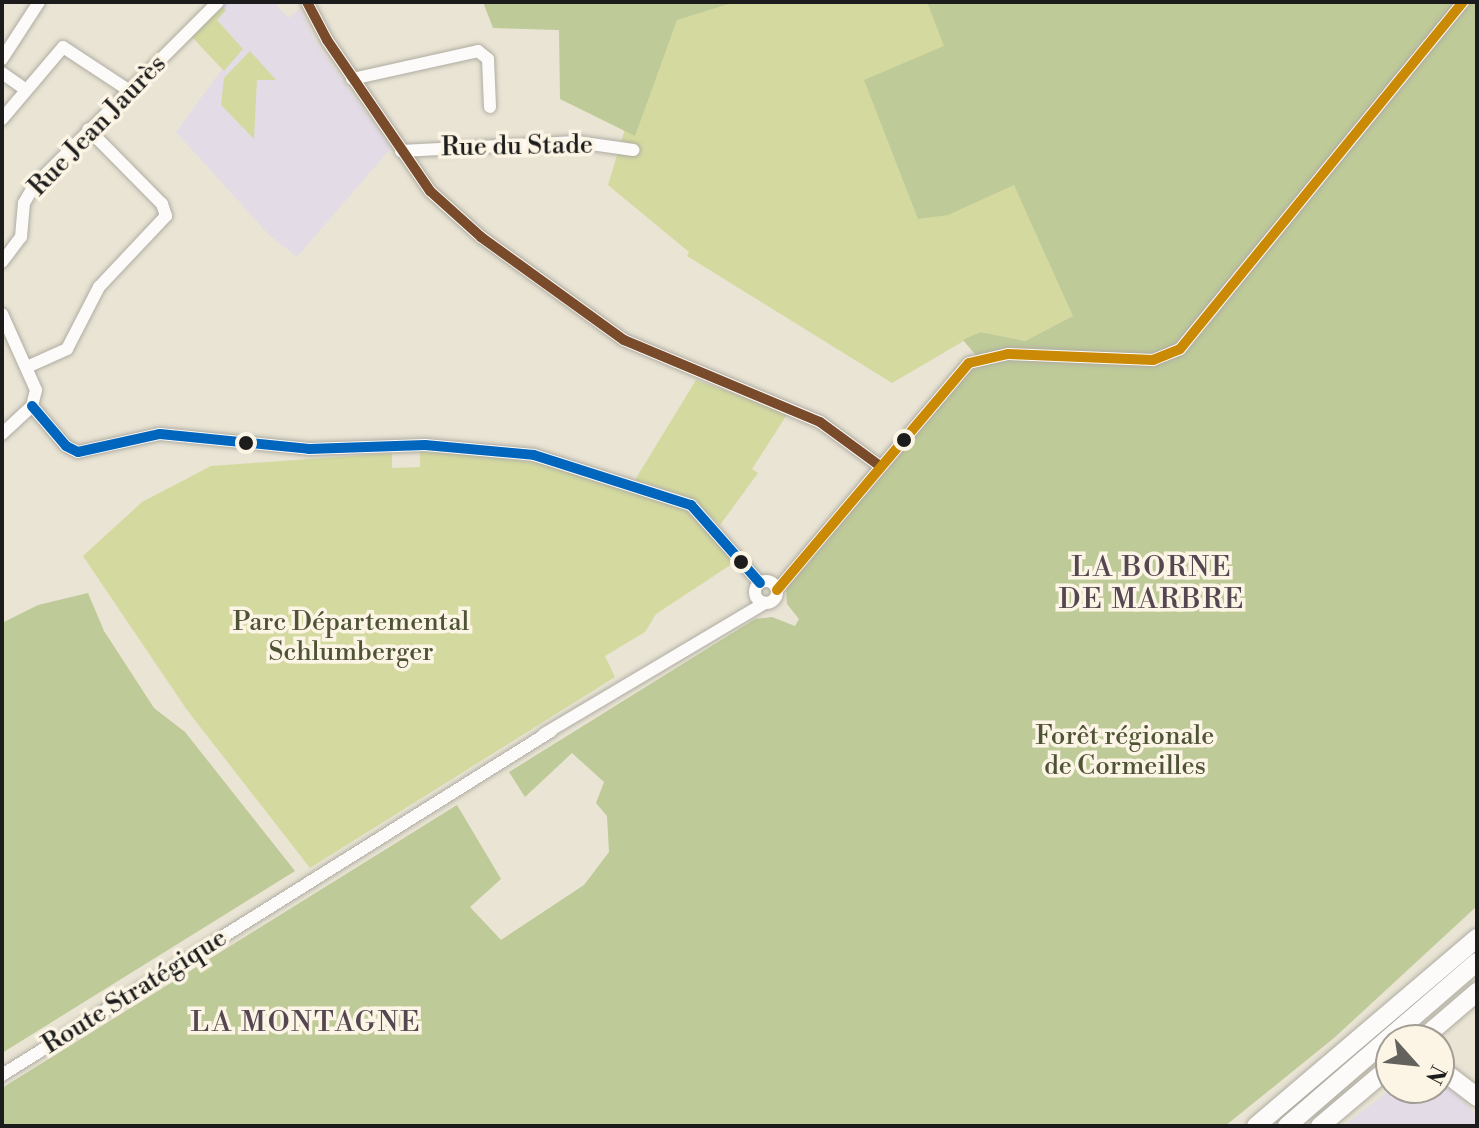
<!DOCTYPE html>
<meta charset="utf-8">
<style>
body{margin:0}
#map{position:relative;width:1479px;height:1128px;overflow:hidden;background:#e9e4d4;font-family:"Libre Bodoni",serif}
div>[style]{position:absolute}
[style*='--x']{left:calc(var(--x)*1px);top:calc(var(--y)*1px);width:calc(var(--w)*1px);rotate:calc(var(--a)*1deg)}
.built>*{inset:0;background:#e3dce6}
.green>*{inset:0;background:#d4da9f}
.forest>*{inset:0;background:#beca98}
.roads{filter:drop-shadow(0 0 2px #afaca2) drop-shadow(0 0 2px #afaca2)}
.minor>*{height:12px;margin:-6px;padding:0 6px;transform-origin:6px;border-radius:6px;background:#fcfbf9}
.minor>.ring{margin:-6px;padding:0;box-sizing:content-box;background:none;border:12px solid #fcfbf9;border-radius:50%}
.highway>*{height:18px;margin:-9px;padding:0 9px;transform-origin:9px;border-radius:9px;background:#fcfbf9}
.bus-1>*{height:10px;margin:-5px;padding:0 5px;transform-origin:5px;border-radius:5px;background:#7a4b2a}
.bus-2>*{height:10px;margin:-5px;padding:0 5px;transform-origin:5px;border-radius:5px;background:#0065bd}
.bus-3>*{height:10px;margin:-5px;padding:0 5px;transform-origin:5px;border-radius:5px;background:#cb8a06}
.dots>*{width:22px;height:22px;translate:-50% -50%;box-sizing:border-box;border:4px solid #fcf5e5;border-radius:50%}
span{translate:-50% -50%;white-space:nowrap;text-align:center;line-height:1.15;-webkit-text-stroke:7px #fcf5e5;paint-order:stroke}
.street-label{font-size:26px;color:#1c1c1c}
.park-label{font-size:26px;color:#4e5336}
.neighbourhood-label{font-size:28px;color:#554751;letter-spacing:2px}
.frame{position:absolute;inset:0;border:4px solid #1c1c1c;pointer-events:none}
.north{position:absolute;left:1375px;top:1024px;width:80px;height:80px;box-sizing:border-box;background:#fcf5e5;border:2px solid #a29e95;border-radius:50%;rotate:117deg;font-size:22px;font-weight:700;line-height:32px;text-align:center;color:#1c1c1c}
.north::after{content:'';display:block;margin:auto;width:28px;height:36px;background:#64625c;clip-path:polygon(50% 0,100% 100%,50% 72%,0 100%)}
</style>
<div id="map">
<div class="built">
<i style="clip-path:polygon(224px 2px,274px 2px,288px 18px,300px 9px,317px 44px,391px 148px,297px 257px,269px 235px,176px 132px,222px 69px,191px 36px)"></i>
<i style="clip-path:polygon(1446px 1080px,1477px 1116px,1477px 1126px,1343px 1126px,1392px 1088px,1439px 1088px,1439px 1081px)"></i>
</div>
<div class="green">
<i style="clip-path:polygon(684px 2px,930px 2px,1081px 312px,1025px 341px,979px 332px,892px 383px,687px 256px,689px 252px,608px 185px,660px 14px)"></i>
<i style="clip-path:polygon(221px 5px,226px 10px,217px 20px,243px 49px,224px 71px,191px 36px)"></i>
<i style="clip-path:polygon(250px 51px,276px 80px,257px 80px,254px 139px,221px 105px,224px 78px)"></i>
<i style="clip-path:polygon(696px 380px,788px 413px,752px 469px,758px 473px,720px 525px,688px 497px,635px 480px)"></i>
<i style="clip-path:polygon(448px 451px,562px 466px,693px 511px,738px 560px,656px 614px,645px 632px,605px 656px,615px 677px,310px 868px,187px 710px,83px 556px,142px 502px,211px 466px,392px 453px,392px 468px,420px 467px,420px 452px)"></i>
</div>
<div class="forest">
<i style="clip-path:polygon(483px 2px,735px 2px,677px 20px,635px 136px,560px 99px,559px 30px,493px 28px)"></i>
<i style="clip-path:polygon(927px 2px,1477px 2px,1477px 906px,1334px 1038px,1225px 1126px,2px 1126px,2px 1088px,457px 805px,501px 879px,470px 907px,501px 940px,584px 885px,609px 852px,607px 816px,596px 803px,604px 782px,572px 753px,525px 797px,509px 772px,755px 619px,772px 617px,795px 626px,799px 619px,787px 604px,786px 587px,980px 360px,963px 340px,980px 332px,1025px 341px,1073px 316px,1014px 185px,948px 215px,918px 219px,864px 80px,944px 46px)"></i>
<i style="clip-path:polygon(88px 593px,104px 631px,154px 708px,185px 732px,295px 871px,2px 1053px,2px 623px,38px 605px)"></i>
</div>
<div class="roads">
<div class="minor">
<i style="--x:307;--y:2;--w:43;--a:62.2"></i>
<i style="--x:327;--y:40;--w:183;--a:55.7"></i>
<i style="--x:430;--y:191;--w:69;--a:42"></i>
<i style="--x:481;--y:237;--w:176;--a:35.8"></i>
<i style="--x:624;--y:340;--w:212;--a:22.7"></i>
<i style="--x:820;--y:422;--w:74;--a:36.3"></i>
<i style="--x:2;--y:59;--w:68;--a:-57"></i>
<i style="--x:2;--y:73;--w:29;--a:35"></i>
<i style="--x:352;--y:79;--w:129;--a:-12.5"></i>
<i style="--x:478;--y:51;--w:13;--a:39"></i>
<i style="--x:488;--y:59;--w:48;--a:87.6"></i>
<i style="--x:2;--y:119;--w:94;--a:-49.7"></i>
<i style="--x:63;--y:47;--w:80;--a:33.3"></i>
<i style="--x:401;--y:151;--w:176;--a:-2.9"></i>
<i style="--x:577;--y:142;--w:57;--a:8.1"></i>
<i style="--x:2;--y:262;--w:31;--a:-53"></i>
<i style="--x:21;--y:237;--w:34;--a:-85"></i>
<i style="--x:24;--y:203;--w:20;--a:-60"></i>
<i style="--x:34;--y:186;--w:260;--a:-45"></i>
<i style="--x:2;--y:314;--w:83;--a:65.9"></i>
<i style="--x:36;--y:390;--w:16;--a:104"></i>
<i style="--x:32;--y:406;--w:41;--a:137"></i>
<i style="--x:27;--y:367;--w:44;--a:-24.2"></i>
<i style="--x:67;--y:349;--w:70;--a:-62.7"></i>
<i style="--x:99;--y:287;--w:98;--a:-46.7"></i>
<i style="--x:166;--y:216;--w:13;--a:-108"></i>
<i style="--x:162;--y:204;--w:105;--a:-134.6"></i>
<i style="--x:32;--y:406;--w:52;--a:49.6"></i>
<i style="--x:66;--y:446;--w:13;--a:27"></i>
<i style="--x:78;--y:452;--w:84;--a:-12.4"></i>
<i style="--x:160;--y:434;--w:150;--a:5.7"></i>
<i style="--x:309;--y:449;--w:116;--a:-2"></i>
<i style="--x:425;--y:445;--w:109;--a:5.2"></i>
<i style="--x:534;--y:455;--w:165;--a:17.7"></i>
<i style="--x:691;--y:505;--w:104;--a:48.5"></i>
<i class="ring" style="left:755px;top:581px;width:10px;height:10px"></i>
<i style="--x:777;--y:590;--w:297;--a:-49.8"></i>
<i style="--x:969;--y:363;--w:40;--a:-13"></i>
<i style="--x:1008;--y:354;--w:145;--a:2.4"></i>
<i style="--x:1153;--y:360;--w:29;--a:-22"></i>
<i style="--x:1180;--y:349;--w:448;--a:-50.8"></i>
<i style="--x:544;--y:734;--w:257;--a:-30.7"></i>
<i style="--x:2;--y:1075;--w:648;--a:-32.07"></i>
</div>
<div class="highway">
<i style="--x:1421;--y:1040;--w:74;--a:-40.6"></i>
<i style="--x:1439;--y:1068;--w:48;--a:37.3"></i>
<i style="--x:1256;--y:1126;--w:290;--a:-40.4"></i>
<i style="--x:1287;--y:1126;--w:251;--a:-40.8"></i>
<i style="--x:1320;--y:1126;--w:93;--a:-40.2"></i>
</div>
</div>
<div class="bus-1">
<i style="--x:307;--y:2;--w:43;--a:62.2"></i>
<i style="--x:327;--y:40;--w:183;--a:55.7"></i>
<i style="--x:430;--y:191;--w:69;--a:42"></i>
<i style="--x:481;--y:237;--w:176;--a:35.8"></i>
<i style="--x:624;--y:340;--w:212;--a:22.7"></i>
<i style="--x:820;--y:422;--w:74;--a:36.3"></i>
</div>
<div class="bus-2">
<i style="--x:32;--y:406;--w:52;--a:49.6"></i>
<i style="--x:66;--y:446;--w:13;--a:27"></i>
<i style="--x:78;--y:452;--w:84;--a:-12.4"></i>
<i style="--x:160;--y:434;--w:150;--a:5.7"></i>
<i style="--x:309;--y:449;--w:116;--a:-2"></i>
<i style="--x:425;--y:445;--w:109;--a:5.2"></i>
<i style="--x:534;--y:455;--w:165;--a:17.7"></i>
<i style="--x:691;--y:505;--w:104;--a:48.5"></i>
</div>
<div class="bus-3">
<i style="--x:777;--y:590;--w:297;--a:-49.8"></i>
<i style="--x:969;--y:363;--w:40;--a:-13"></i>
<i style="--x:1008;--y:354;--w:145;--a:2.4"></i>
<i style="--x:1153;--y:360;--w:29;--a:-22"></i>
<i style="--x:1180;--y:349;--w:448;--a:-50.8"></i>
</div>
<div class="dots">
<i style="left:904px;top:440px;background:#1c1c1c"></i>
<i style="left:246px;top:443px;background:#1c1c1c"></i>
<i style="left:741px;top:562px;background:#1c1c1c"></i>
</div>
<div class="street-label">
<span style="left:98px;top:126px;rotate:-46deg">Rue Jean Jaurès</span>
<span style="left:517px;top:147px;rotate:-1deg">Rue du Stade</span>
<span style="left:135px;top:992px;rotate:-32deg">Route Stratégique</span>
</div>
<div class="park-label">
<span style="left:351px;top:638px">Parc Départemental<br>Schlumberger</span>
<span style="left:1125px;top:752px">Forêt régionale<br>de Cormeilles</span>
</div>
<div class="neighbourhood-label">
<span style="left:1152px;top:584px">LA BORNE<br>DE MARBRE</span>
<span style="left:306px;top:1023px">LA MONTAGNE</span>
</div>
<div class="frame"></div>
<div class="north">N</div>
</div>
